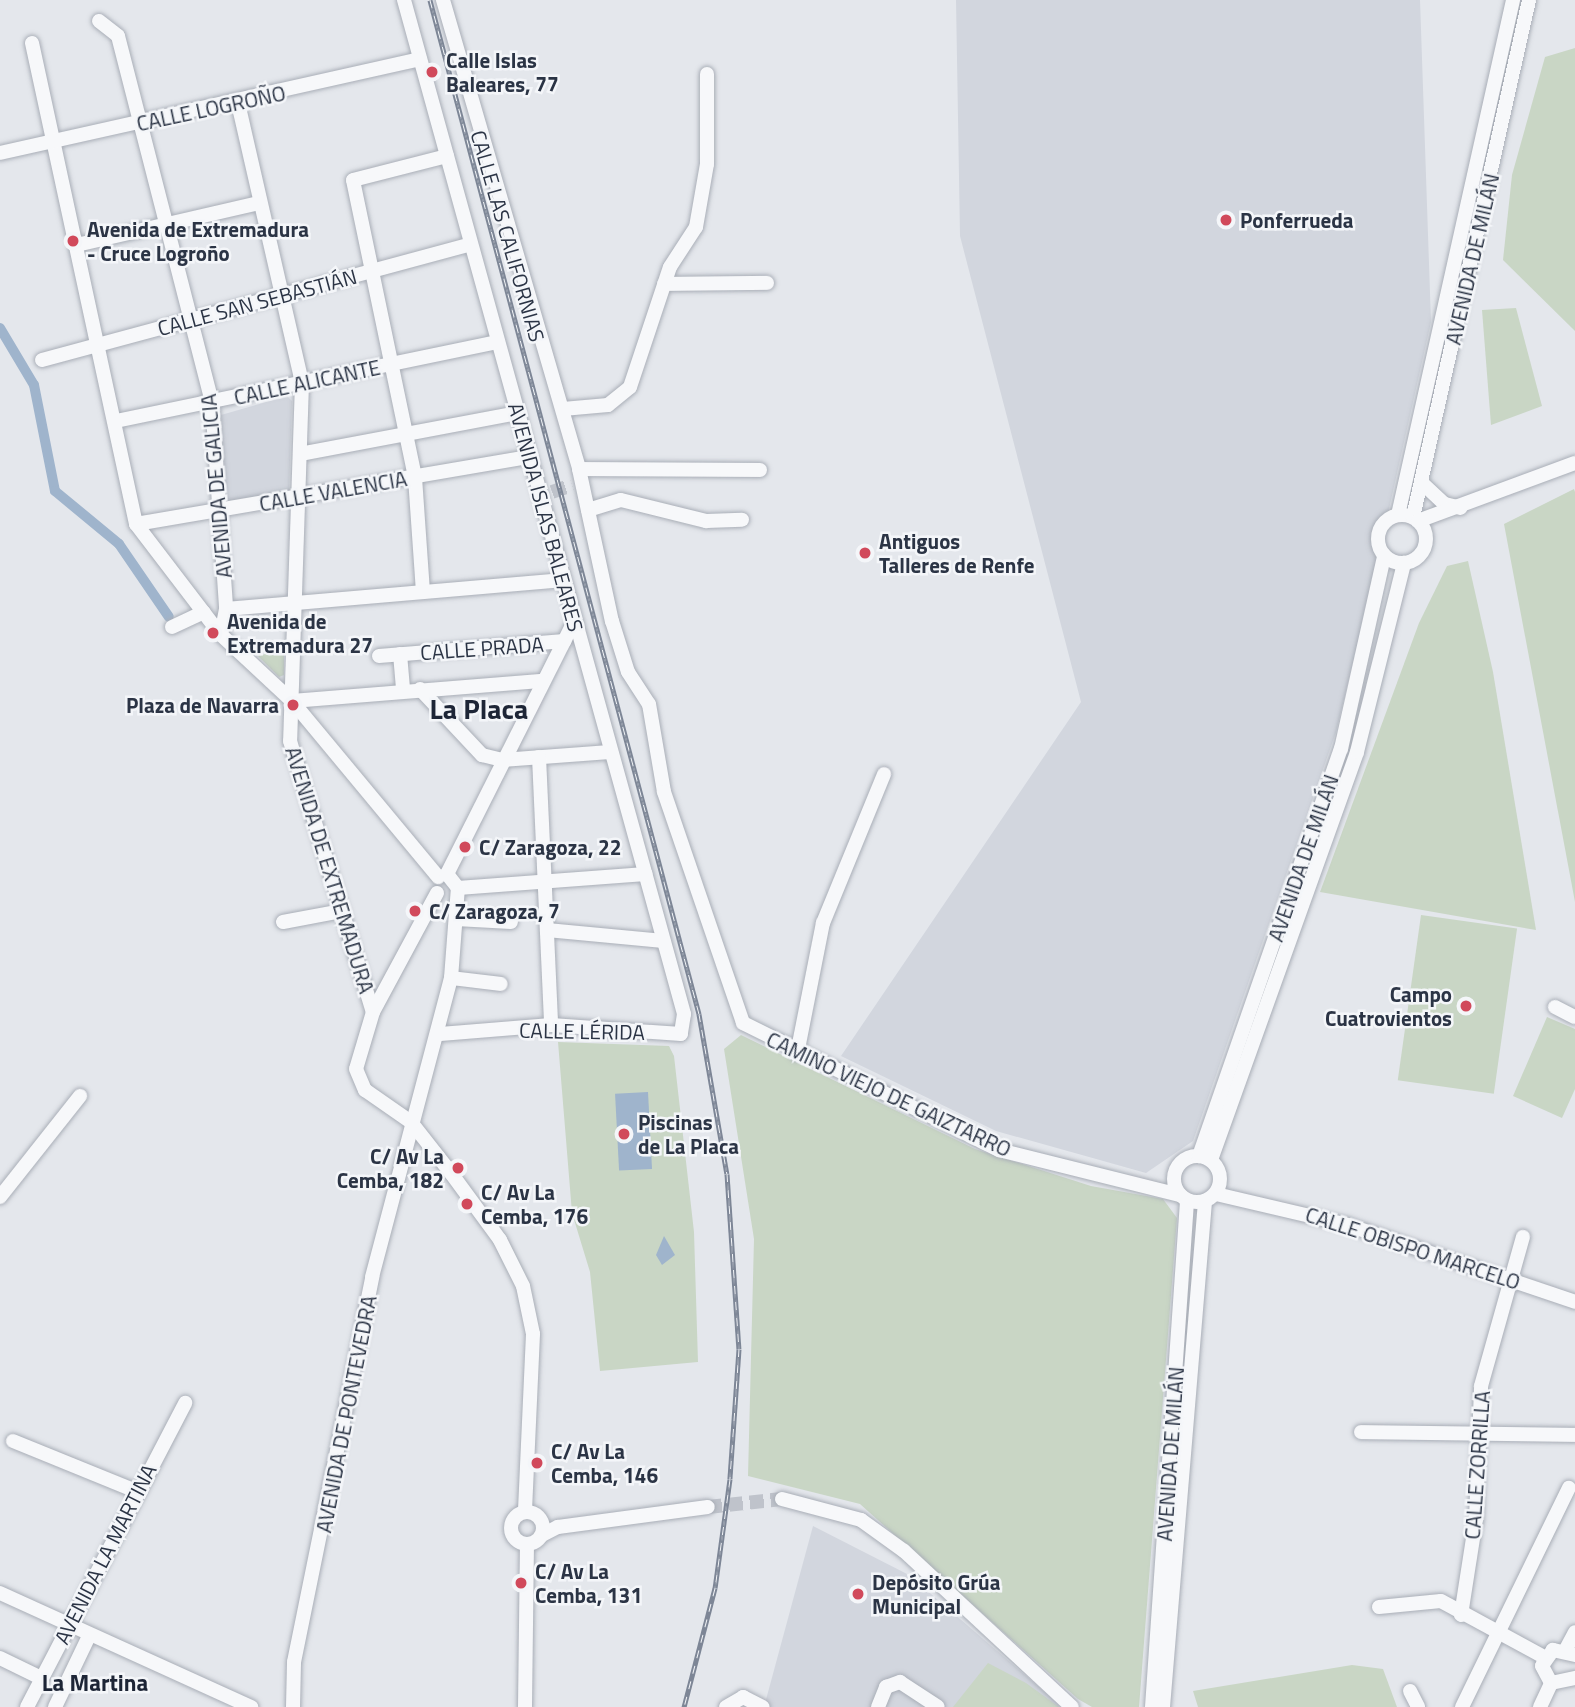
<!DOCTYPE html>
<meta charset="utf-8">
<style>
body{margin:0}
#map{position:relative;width:1575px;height:1707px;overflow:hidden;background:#e4e7ec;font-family:"Titillium Web",sans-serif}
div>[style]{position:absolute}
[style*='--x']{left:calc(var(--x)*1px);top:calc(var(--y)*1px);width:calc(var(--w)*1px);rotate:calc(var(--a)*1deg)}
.built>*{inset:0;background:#d2d6de}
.green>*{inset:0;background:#c9d6c5;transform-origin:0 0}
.water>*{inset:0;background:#9fb4cc;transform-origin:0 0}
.canal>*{height:10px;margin:-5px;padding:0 5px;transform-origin:5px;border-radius:5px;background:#9fb4cc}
.minor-tunnel>*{height:14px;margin-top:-7px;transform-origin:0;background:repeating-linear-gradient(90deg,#bfc3cb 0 14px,transparent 0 21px)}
.roads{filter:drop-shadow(0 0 2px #a9aeb7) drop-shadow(0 0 2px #a9aeb7)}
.minor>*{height:14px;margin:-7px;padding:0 7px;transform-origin:7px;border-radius:7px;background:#f7f8fa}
.minor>.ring{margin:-7px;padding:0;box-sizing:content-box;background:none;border:14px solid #f7f8fa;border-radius:50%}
.rail>*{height:5px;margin-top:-2.5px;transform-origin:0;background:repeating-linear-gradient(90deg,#f4f6f9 0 8px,#7d8696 0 16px);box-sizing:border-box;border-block:2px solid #7d8696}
.dots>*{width:19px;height:19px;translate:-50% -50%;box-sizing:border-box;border:4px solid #f4f6f9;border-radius:50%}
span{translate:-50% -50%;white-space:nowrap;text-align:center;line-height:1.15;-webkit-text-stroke:5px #f4f6f9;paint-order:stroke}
.poi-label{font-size:21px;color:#2b3445;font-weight:700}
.left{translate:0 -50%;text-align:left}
.right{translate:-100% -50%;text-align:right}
.street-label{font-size:21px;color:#2b3445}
.neighbourhood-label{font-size:23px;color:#1d2536;font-weight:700}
.district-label{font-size:28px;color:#1d2536;font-weight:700}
</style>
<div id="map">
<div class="built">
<i style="clip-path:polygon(956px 0,1420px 0,1431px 322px,1373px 580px,1336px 732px,1193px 1141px,1146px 1173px,996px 1131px,841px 1056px,1081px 702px,960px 236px)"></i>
<i style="clip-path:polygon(287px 396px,292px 401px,289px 491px,227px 501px,221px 415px)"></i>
<i style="clip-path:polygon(813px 1526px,909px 1575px,1062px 1707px,764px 1707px)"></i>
</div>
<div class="green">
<i style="clip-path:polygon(1575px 48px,1575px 331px,1503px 260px,1512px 175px,1545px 57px)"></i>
<i style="clip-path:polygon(1516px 308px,1542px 406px,1491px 425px,1482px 310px)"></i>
<i style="clip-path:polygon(1574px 489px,1575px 492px,1575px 902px,1504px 524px)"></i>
<i style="clip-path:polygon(1468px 561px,1493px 672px,1536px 930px,1320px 892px,1419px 623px,1447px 566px)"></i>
<i style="clip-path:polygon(284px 649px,284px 675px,279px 677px,258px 656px)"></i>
<i style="left:1421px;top:915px;width:97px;height:167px;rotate:8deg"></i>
<i style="clip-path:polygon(1547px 1017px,1575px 1029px,1575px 1089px,1562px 1118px,1513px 1096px)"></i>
<i style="clip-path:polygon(741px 1035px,975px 1149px,1091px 1186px,1163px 1199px,1177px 1218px,1139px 1707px,1092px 1707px,1078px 1699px,860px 1504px,748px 1476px,754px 1239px,724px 1049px)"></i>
<i style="clip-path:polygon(558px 1042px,669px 1046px,674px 1056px,694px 1232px,698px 1362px,600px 1371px,590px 1272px,572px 1213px)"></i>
<i style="clip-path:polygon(988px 1663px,1026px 1683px,1059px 1707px,953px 1707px)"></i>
<i style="clip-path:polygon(1352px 1665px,1383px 1669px,1397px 1707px,1198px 1707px,1193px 1691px)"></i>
</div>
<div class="water">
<i style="left:648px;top:1092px;width:77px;height:33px;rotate:87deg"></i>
<i style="clip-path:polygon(664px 1236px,675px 1255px,662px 1265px,656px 1255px)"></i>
</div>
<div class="canal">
<i style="--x:0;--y:328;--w:66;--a:59.2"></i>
<i style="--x:34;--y:385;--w:108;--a:78.8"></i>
<i style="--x:55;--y:491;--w:83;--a:39.6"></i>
<i style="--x:119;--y:544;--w:88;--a:55.6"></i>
</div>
<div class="minor-tunnel">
<i style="--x:552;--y:492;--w:21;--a:-19"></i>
<i style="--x:708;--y:1507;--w:74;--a:-6.2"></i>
</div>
<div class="roads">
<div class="minor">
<i style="--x:404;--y:0;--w:1052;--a:74.56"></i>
<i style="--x:684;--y:1014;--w:20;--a:99"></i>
<i style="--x:681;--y:1034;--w:130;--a:-176"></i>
<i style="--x:551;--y:1025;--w:111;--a:175.4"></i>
<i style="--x:443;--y:0;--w:488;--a:73.8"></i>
<i style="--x:99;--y:21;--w:24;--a:38"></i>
<i style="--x:118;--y:36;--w:377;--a:75.6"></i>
<i style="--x:212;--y:401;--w:208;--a:86.1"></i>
<i style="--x:226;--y:609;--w:26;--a:101"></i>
<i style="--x:32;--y:43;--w:492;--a:77.8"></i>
<i style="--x:136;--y:524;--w:140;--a:52.6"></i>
<i style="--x:221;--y:635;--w:97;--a:42.9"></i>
<i style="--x:292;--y:701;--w:229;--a:50.3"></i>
<i style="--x:238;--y:103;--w:287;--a:77.1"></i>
<i style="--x:302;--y:383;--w:358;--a:91.9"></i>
<i style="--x:290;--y:741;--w:283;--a:73"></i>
<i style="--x:0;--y:153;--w:430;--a:-12.6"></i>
<i style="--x:81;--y:244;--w:182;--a:-13"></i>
<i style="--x:664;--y:284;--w:103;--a:-0.6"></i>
<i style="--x:42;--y:360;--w:444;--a:-15.1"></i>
<i style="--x:563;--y:409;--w:45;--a:-5.1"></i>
<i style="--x:608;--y:405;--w:28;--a:-39"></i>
<i style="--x:630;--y:387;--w:126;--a:-71.6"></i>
<i style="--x:670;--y:267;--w:48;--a:-57"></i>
<i style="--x:696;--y:227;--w:64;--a:-80.1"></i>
<i style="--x:707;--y:164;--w:90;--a:-90"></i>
<i style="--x:116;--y:421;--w:390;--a:-11.7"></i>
<i style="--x:300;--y:454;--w:222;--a:-10.7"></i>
<i style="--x:760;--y:470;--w:181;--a:-179.7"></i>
<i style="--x:579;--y:469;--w:156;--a:77.8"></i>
<i style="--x:612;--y:621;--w:53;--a:72.6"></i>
<i style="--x:628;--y:672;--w:38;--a:57"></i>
<i style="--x:649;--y:704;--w:89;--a:80.3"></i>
<i style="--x:664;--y:792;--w:244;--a:71.1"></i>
<i style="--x:743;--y:1023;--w:286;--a:26.4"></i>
<i style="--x:999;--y:1150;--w:187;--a:14"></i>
<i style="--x:1421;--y:482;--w:33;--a:43"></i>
<i style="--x:1445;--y:504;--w:16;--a:14"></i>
<i style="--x:588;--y:510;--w:34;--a:-17"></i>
<i style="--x:621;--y:500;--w:88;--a:13.9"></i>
<i style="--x:706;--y:521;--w:36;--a:-2"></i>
<i style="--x:1398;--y:515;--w:528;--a:-77.41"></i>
<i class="ring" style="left:1378px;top:515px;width:34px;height:34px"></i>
<i style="--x:1413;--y:517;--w:530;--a:-77.35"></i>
<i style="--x:1418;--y:521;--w:167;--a:-20.3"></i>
<i style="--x:136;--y:524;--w:400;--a:-9.7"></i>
<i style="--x:423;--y:592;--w:115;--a:-94"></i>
<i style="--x:415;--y:477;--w:303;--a:-101.8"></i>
<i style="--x:353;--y:180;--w:97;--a:-14.3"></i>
<i style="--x:226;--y:609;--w:339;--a:-4.9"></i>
<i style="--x:172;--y:627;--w:35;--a:-25"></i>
<i style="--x:400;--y:654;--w:36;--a:85"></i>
<i style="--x:379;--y:656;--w:186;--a:-4.6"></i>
<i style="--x:420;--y:689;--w:91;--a:46.8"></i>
<i style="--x:482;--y:755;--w:21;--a:14"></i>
<i style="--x:502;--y:760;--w:108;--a:-4.2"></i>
<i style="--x:292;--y:701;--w:252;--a:-4.6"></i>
<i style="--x:539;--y:757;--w:268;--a:87.4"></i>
<i style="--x:447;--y:874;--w:284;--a:-63.3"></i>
<i style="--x:458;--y:888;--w:188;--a:-4.3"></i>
<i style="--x:437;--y:893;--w:135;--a:118.3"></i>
<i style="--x:373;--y:1012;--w:59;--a:106.6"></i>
<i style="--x:356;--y:1069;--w:23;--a:67"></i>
<i style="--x:365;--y:1090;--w:56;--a:34.8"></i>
<i style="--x:411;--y:1122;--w:65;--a:51.9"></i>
<i style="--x:451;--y:1173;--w:83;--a:53.8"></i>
<i style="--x:500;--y:1240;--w:51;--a:63.4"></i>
<i style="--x:523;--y:1286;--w:49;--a:78.2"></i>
<i style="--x:533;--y:1334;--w:178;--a:92.6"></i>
<i style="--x:456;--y:919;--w:55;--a:3.1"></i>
<i style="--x:283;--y:922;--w:59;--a:-10.7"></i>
<i style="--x:547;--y:930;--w:117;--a:5.4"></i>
<i style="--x:451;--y:978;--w:50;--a:6.8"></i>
<i style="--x:1555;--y:1007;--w:22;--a:27"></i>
<i style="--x:797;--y:1054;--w:134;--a:-78.8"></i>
<i style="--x:823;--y:923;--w:161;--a:-67.7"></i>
<i class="ring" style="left:1174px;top:1156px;width:32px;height:32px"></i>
<i style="--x:1199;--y:1156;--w:431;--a:-70.8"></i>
<i style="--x:1341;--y:749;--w:198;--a:-77.4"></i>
<i style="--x:1211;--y:1160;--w:433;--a:-70.3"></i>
<i style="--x:1357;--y:752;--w:195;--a:-76"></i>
<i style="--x:1216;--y:1194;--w:136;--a:13.2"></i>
<i style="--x:1348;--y:1225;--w:240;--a:18.7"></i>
<i style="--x:0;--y:1197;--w:129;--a:-51.6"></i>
<i style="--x:1361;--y:1432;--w:214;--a:0.8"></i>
<i style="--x:13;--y:1441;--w:133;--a:22.1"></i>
<i style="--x:782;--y:1499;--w:82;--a:14.9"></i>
<i style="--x:861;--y:1520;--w:53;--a:35.8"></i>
<i style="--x:904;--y:1551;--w:229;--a:42.9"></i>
<i class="ring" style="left:511px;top:1512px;width:18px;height:18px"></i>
<i style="--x:542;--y:1535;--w:18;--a:-27"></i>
<i style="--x:558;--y:1527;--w:151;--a:-7.6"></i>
<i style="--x:0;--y:1593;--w:276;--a:24.4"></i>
<i style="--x:1379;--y:1607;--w:62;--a:-5.5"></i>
<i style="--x:1441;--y:1601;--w:117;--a:28.5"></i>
<i style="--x:1461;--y:1615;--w:97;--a:-81.1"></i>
<i style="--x:1476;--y:1519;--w:133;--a:-87.8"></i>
<i style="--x:1481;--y:1386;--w:155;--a:-74.3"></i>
<i style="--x:1566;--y:1649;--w:19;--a:-62"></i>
<i style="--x:1575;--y:1655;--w:23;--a:-167"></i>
<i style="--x:1553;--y:1650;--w:19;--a:125"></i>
<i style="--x:1542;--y:1666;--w:19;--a:62"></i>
<i style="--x:1551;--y:1683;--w:25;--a:-12"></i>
<i style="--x:0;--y:1658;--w:46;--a:26"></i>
<i style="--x:1410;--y:1691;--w:18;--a:63"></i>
<i style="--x:27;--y:1707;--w:343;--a:-62.5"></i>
<i style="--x:55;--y:1707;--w:79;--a:-64.4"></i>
<i style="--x:293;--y:1707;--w:45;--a:-88.7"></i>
<i style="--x:294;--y:1662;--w:393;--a:-78.5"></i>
<i style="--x:372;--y:1277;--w:309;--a:-75.2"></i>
<i style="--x:451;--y:978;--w:90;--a:-85.6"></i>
<i style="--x:458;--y:888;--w:18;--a:-128"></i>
<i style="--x:525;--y:1707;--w:163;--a:-89.3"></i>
<i style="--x:726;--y:1707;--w:20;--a:-30"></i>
<i style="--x:743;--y:1697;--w:22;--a:27"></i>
<i style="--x:878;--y:1707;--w:22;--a:-68"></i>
<i style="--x:886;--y:1687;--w:15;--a:-20"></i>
<i style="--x:900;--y:1682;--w:45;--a:33.3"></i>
<i style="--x:1152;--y:1707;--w:507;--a:-86.04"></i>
<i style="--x:1163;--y:1707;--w:507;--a:-85.25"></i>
<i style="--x:1462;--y:1707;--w:244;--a:-64"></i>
<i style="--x:1540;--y:1707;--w:26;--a:-65"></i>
</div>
</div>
<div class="rail">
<i style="--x:430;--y:0;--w:1049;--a:75.14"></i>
<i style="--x:699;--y:1014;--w:162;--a:80.1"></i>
<i style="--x:727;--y:1174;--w:175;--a:86.1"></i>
<i style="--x:739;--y:1349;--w:130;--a:94"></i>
<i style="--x:730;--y:1479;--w:110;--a:97.8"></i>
<i style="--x:715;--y:1588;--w:123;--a:104.6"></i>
</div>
<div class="dots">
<i style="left:432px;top:72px;background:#d1495b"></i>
<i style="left:1226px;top:220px;background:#d1495b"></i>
<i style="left:73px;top:241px;background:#d1495b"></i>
<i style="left:865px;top:553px;background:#d1495b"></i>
<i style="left:213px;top:633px;background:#d1495b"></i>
<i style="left:293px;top:705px;background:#d1495b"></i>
<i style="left:465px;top:847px;background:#d1495b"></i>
<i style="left:415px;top:911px;background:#d1495b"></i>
<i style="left:1466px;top:1006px;background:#d1495b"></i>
<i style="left:624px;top:1134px;background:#d1495b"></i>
<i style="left:458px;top:1168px;background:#d1495b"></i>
<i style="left:467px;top:1204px;background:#d1495b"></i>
<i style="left:537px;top:1463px;background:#d1495b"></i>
<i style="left:521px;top:1583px;background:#d1495b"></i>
<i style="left:858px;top:1594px;background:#d1495b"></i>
</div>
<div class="poi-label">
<span class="left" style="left:446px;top:72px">Calle Islas<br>Baleares, 77</span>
<span class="left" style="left:1240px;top:220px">Ponferrueda</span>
<span class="left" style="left:87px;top:241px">Avenida de Extremadura<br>- Cruce Logroño</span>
<span class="left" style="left:879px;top:553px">Antiguos<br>Talleres de Renfe</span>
<span class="left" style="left:227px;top:633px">Avenida de<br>Extremadura 27</span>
<span class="right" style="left:279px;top:705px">Plaza de Navarra</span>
<span class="left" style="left:479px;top:847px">C/ Zaragoza, 22</span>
<span class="left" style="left:429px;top:911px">C/ Zaragoza, 7</span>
<span class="right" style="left:1452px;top:1006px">Campo<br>Cuatrovientos</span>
<span class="left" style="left:638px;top:1134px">Piscinas<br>de La Placa</span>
<span class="right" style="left:444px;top:1168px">C/ Av La<br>Cemba, 182</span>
<span class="left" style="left:481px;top:1204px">C/ Av La<br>Cemba, 176</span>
<span class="left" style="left:551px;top:1463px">C/ Av La<br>Cemba, 146</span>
<span class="left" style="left:535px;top:1583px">C/ Av La<br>Cemba, 131</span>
<span class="left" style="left:872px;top:1594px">Depósito Grúa<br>Municipal</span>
</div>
<div class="street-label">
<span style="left:211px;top:108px;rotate:-12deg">CALLE LOGROÑO</span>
<span style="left:508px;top:236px;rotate:74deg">CALLE LAS CALIFORNIAS</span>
<span style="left:1472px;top:259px;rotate:-77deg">AVENIDA DE MILÁN</span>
<span style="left:257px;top:302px;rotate:-15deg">CALLE SAN SEBASTIÁN</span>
<span style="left:307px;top:382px;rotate:-12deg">CALLE ALICANTE</span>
<span style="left:216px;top:486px;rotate:-95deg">AVENIDA DE GALICIA</span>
<span style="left:333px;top:491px;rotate:-10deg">CALLE VALENCIA</span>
<span style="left:546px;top:517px;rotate:75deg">AVENIDA ISLAS BALEARES</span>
<span style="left:482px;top:648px;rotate:-4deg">CALLE PRADA</span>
<span style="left:1303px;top:858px;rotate:-71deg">AVENIDA DE MILÁN</span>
<span style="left:330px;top:870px;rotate:73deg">AVENIDA DE EXTREMADURA</span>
<span style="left:582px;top:1031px;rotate:1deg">CALLE LÉRIDA</span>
<span style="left:889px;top:1094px;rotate:25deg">CAMINO VIEJO DE GAIZTARRO</span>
<span style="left:1413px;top:1248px;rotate:18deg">CALLE OBISPO MARCELO</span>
<span style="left:346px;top:1414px;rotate:-79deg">AVENIDA DE PONTEVEDRA</span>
<span style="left:1170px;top:1454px;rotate:-86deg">AVENIDA DE MILÁN</span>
<span style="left:1477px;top:1465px;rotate:-86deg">CALLE ZORRILLA</span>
<span style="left:105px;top:1554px;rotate:-63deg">AVENIDA LA MARTINA</span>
</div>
<div class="neighbourhood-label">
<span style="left:95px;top:1683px">La Martina</span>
</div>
<div class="district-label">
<span style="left:479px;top:709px">La Placa</span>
</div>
</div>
